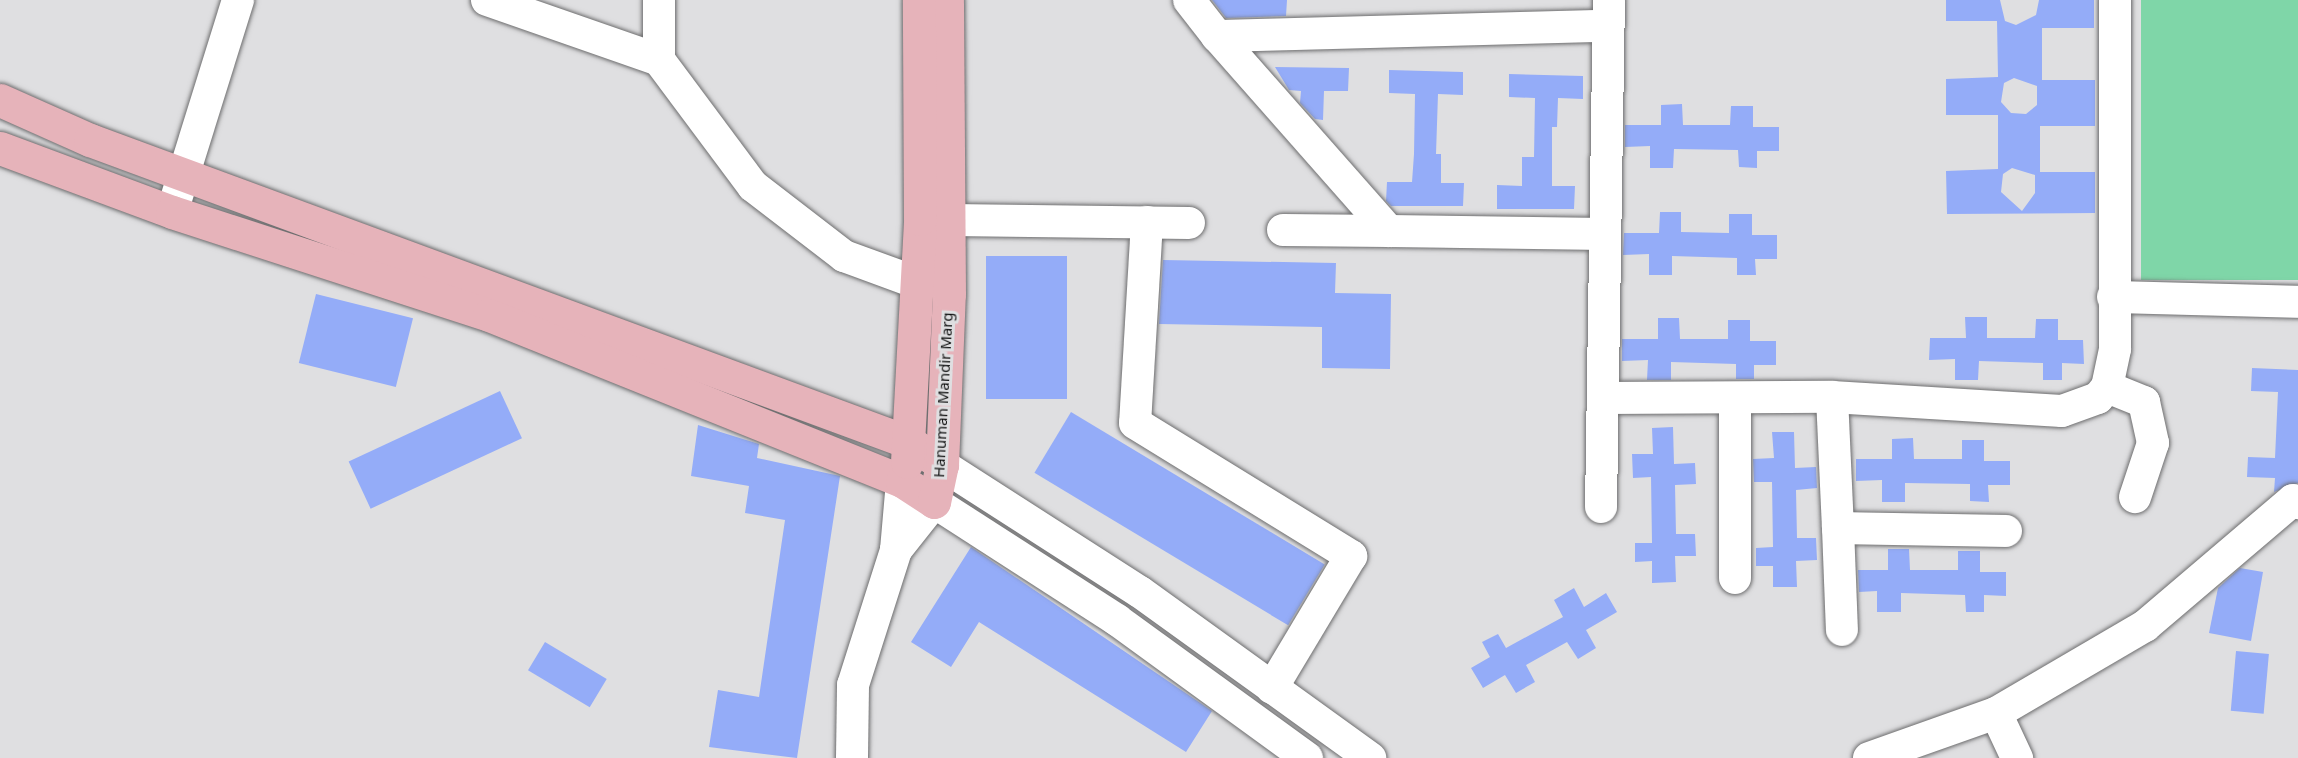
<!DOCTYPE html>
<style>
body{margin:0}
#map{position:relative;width:2298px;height:758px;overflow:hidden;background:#dfdfe1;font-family:"Noto Sans",sans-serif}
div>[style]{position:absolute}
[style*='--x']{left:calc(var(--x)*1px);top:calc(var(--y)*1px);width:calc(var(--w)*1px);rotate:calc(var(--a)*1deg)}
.green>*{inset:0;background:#7fd6a8;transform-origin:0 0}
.building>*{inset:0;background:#94acf8;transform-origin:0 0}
.roads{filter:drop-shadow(0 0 2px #6d6d6e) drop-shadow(0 0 2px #6d6d6e)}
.minor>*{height:32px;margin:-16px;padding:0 16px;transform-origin:16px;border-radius:16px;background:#fff}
.major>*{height:33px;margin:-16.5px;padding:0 16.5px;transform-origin:16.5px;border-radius:16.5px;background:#e6b3ba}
span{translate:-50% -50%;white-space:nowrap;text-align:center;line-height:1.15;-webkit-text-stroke:6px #dfdfe1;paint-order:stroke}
.street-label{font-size:15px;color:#101111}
</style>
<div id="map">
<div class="green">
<i style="left:2141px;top:0;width:157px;height:280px"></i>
</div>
<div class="building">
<i style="clip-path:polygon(1212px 0,1287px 0,1286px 16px,1226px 18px)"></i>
<i style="clip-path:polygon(evenodd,1946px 0,2000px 0,2005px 21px,2016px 25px,2036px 15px,2039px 0,2094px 0,2094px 28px,2042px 28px,2042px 80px,2095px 80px,2095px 126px,2040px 126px,2040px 172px,2095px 172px,2095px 213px,1947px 214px,1946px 171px,1998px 169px,1998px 115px,1946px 115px,1946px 79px,1998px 77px,1997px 21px,1946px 21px,1946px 0,2014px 78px,2037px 86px,2037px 105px,2026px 114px,2011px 113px,2001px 102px,2004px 83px,2014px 78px,1946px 0,2012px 168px,2035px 175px,2035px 193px,2022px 211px,2001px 192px,2003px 174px,2012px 168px)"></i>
<i style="clip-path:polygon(1275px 67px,1349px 68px,1348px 91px,1324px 91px,1323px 120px,1315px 119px,1300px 103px,1301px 91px,1289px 90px)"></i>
<i style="clip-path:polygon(1389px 70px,1463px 72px,1463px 95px,1438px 94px,1436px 154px,1441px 154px,1441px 183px,1464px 183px,1463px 206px,1391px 206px,1386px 201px,1387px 182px,1412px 182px,1414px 154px,1415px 94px,1389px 93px)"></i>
<i style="clip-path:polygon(1509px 74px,1583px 76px,1583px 99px,1558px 98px,1557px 127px,1552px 127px,1552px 186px,1575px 186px,1574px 209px,1497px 209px,1497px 185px,1522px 186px,1522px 157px,1534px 157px,1535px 98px,1509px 97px)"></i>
<i style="clip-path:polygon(1682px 104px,1683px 125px,1730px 125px,1731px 106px,1753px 106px,1753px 127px,1779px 127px,1779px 151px,1757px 151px,1757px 168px,1739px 167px,1738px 150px,1674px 149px,1673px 168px,1650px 168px,1650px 146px,1625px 147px,1625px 125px,1661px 125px,1661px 105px)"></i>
<i style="clip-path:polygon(1660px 212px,1681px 212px,1681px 232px,1729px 233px,1729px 214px,1752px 214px,1752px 235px,1777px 235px,1777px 259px,1755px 259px,1756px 275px,1737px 275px,1737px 258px,1672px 256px,1672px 275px,1649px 275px,1649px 254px,1623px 255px,1624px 233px,1659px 233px)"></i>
<i style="left:986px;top:256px;width:81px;height:143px"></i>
<i style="clip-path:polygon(1163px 260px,1336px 263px,1335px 293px,1391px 294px,1390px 369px,1322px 368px,1322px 327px,1159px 324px)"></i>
<i style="left:316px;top:294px;width:100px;height:71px;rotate:14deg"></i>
<i style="clip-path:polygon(1965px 317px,1987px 317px,1987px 338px,2035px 338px,2036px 319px,2058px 319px,2058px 340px,2083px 340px,2084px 364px,2062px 363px,2062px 380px,2043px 380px,2043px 363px,1979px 361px,1978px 380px,1955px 380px,1955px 359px,1929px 360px,1930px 338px,1966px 338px)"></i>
<i style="clip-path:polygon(1658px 318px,1679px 318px,1680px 339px,1728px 339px,1728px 320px,1750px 320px,1750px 341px,1776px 341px,1776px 365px,1754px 365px,1754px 379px,1736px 379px,1736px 364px,1671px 362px,1671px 380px,1647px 380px,1648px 360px,1622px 361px,1622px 339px,1658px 339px)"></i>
<i style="clip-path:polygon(2252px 368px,2298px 370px,2298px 483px,2274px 492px,2275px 478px,2247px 477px,2248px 457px,2275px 458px,2278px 392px,2251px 391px)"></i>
<i style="left:500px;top:391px;width:52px;height:167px;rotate:65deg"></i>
<i style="left:1071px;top:412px;width:296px;height:71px;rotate:31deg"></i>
<i style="clip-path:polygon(698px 425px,759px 444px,757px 458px,840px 476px,797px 758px,709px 747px,718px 690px,759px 697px,785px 520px,745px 513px,749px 486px,691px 476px)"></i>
<i style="clip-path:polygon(1673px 427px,1674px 464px,1695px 463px,1696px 484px,1675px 485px,1676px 534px,1695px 534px,1696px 556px,1675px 556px,1676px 582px,1652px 583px,1652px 561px,1635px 562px,1635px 543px,1652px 543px,1651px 477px,1633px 478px,1632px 454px,1653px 454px,1652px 428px)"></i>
<i style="clip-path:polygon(1772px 432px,1794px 432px,1795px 468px,1816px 467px,1817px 488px,1796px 490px,1797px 538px,1816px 538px,1817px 560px,1796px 561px,1797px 587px,1773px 587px,1773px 566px,1756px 566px,1756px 548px,1773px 547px,1772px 482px,1754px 482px,1753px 459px,1774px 458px)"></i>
<i style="clip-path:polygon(1913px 438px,1914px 459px,1962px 459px,1962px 440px,1984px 440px,1984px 461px,2010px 461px,2010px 485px,1988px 485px,1989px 502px,1970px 501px,1970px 484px,1905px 483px,1905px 502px,1882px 502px,1882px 480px,1856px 481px,1856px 459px,1892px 459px,1892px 439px)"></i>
<i style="clip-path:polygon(971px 547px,1212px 711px,1186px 752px,979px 622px,951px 667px,911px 642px)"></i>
<i style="clip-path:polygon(1888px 549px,1909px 549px,1910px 570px,1958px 570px,1958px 551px,1980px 551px,1980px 572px,2006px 572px,2006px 596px,1984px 595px,1984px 612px,1966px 612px,1965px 595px,1901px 593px,1901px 612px,1877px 612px,1877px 591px,1859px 592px,1858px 570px,1888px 570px)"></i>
<i style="clip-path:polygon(2240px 568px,2263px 572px,2251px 641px,2209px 633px,2218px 588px)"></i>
<i style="clip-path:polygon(1574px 588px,1584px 607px,1606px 593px,1617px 612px,1586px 630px,1596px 648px,1578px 659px,1567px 642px,1526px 665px,1535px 682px,1516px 693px,1505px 675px,1483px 688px,1471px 668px,1490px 657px,1482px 642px,1498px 634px,1506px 648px,1563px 617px,1554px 600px)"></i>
<i style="left:545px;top:642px;width:72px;height:33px;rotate:31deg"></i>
<i style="left:2236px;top:651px;width:33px;height:60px;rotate:5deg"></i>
</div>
<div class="roads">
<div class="minor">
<i style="--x:487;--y:0;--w:182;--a:19.2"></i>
<i style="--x:659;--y:60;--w:60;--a:-90"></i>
<i style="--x:1189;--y:0;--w:46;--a:52.1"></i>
<i style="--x:659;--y:60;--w:157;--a:53.3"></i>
<i style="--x:753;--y:186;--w:115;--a:37.6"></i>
<i style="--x:844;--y:256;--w:76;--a:20.1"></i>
<i style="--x:172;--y:212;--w:222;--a:-72.7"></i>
<i style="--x:951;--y:220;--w:238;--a:0.7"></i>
<i style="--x:1147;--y:222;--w:201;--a:93.4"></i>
<i style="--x:1135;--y:423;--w:254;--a:31.6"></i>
<i style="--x:1351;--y:556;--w:154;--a:120.9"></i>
<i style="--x:1283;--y:230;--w:106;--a:0.5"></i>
<i style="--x:1605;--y:234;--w:216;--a:-179.2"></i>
<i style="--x:1389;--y:231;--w:260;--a:-131.4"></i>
<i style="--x:1217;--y:36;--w:391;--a:-1.5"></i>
<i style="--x:2113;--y:297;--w:185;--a:1.5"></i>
<i style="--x:2107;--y:387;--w:40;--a:22"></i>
<i style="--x:2144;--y:402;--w:42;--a:77.6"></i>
<i style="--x:2153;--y:443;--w:57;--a:108.4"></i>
<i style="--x:1832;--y:397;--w:131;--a:87.4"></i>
<i style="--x:1838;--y:528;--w:168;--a:1"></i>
<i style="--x:1603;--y:398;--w:229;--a:-0.3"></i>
<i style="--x:1832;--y:397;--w:230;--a:3.5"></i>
<i style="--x:2062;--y:411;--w:38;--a:-20"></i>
<i style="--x:2098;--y:398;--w:14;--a:-51"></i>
<i style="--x:2107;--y:387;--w:39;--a:-78"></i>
<i style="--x:2115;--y:349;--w:349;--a:-90"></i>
<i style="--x:1735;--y:398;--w:180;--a:90"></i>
<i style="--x:942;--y:465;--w:235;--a:32.7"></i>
<i style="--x:1140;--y:592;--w:284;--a:35.8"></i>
<i style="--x:1601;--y:507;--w:507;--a:-89.1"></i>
<i style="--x:1838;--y:528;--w:102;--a:87.8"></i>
<i style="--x:896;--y:550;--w:61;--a:-51.6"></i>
<i style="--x:934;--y:502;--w:218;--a:32.8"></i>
<i style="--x:1117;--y:620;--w:235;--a:36"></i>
<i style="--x:1996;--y:713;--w:50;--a:65"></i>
<i style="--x:852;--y:758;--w:73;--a:-89.2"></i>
<i style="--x:853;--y:685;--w:142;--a:-72.3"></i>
<i style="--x:896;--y:550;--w:69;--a:-85"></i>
<i style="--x:1869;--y:758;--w:135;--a:-19.5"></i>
<i style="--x:1996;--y:713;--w:173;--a:-30.3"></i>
<i style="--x:2145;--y:626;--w:194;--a:-40.4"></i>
<i style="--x:2293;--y:500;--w:6;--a:31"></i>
</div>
<div class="major">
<i style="--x:0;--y:100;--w:98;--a:24"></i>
<i style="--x:90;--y:140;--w:875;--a:20.26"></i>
<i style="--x:911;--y:443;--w:38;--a:35"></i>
<i style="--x:0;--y:148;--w:184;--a:20.4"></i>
<i style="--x:172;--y:212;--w:333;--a:18"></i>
<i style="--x:489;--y:315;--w:445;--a:21.9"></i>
<i style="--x:902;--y:481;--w:38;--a:33"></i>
<i style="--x:934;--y:502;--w:38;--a:-78"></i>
<i style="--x:942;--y:465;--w:171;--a:-87.7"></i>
<i style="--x:949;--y:294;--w:294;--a:-90.4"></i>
<i style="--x:907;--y:462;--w:243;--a:-86.9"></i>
<i style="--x:920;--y:219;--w:219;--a:-90.3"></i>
</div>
</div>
<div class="street-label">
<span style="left:943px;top:395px;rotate:-87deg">Hanuman Mandir Marg</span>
</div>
</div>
